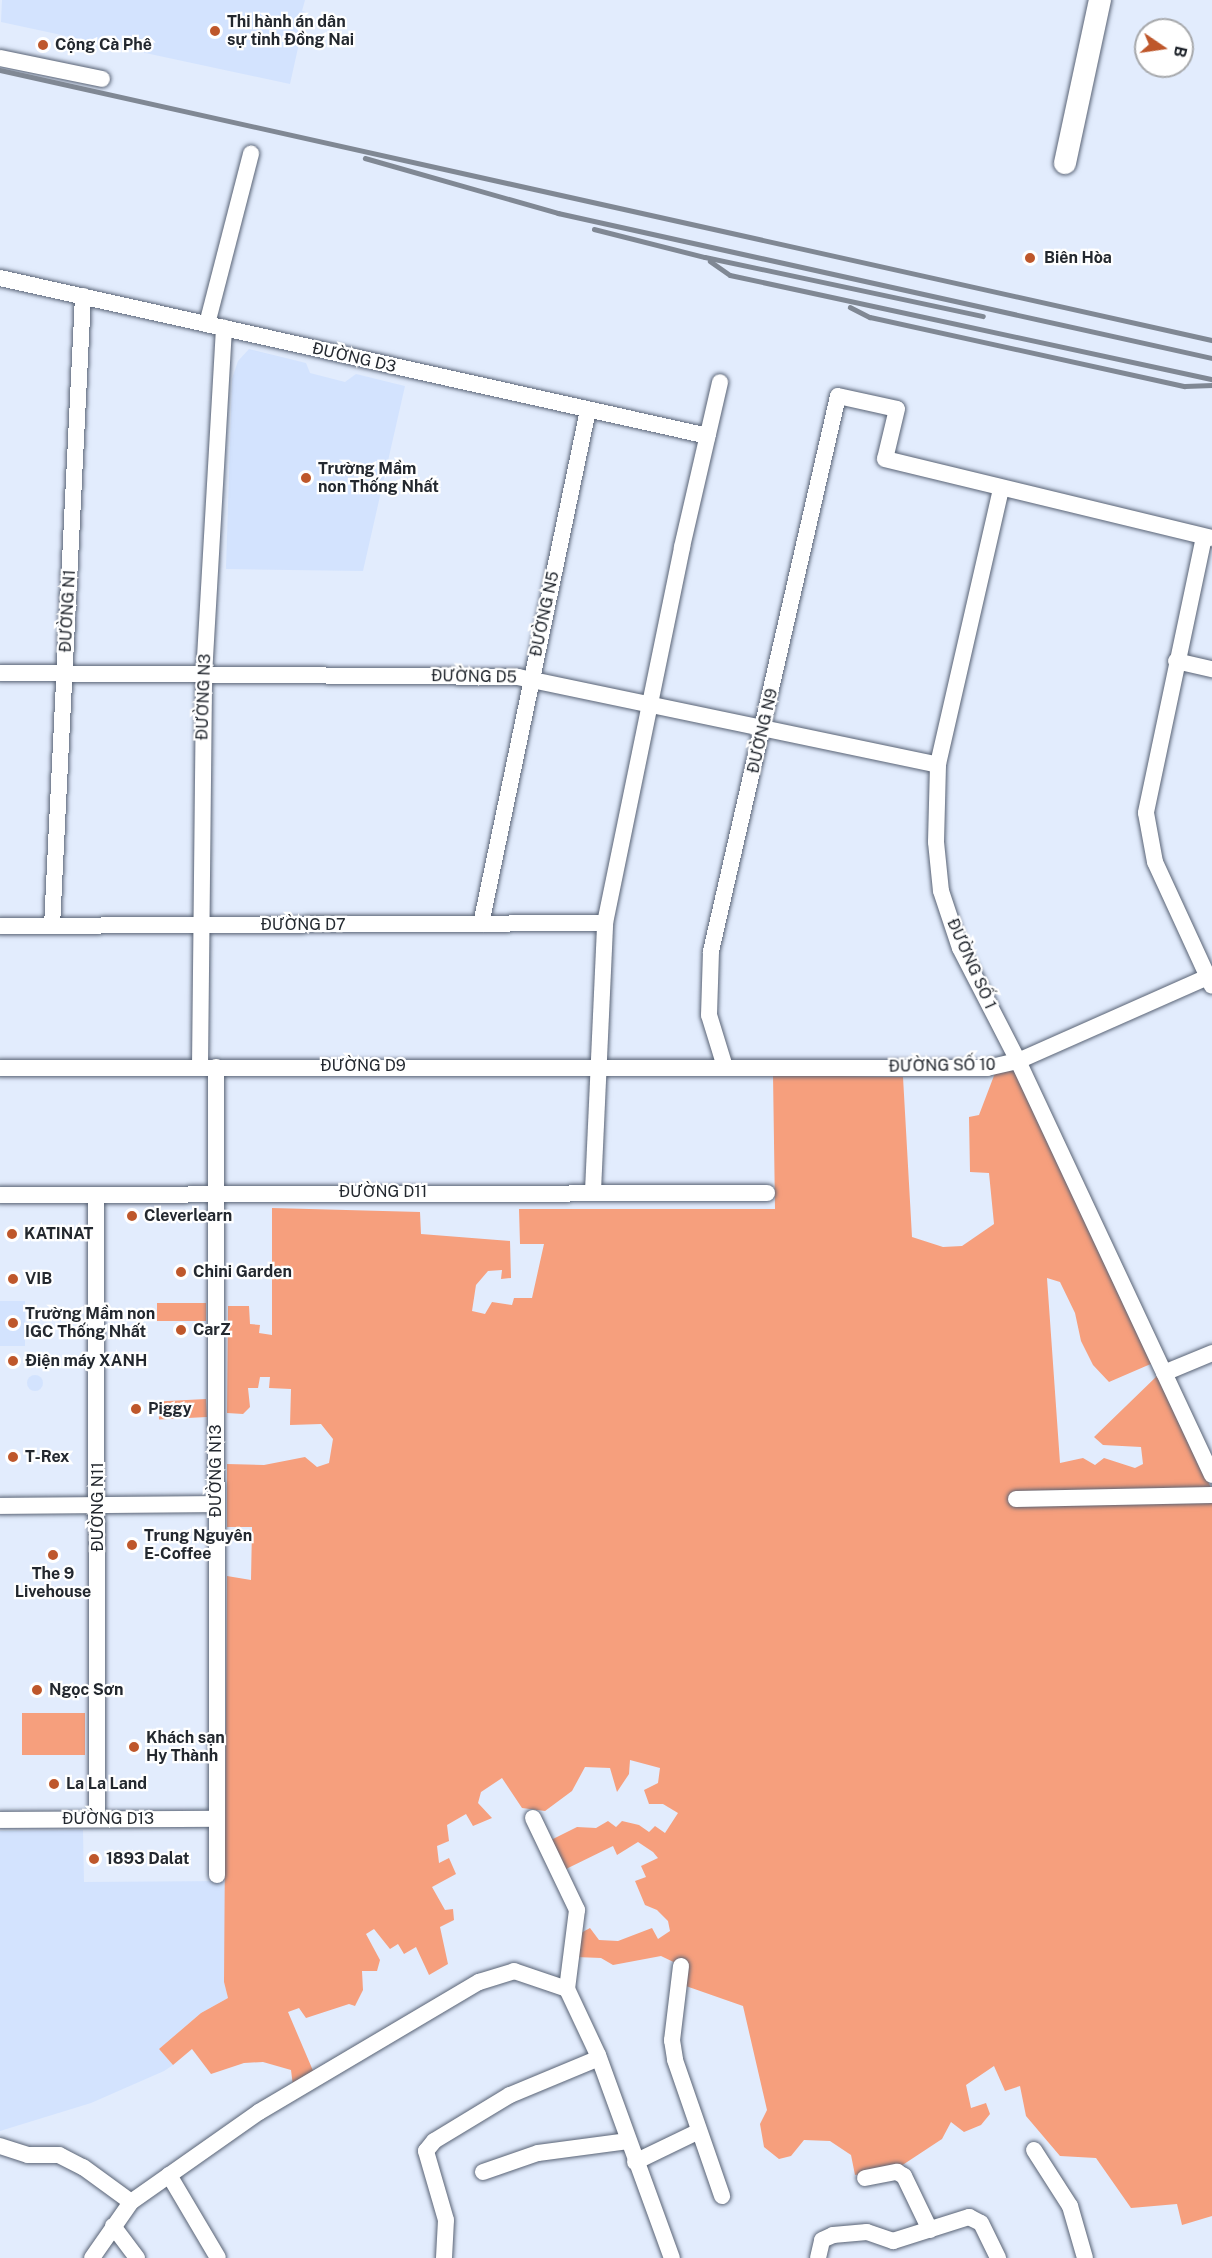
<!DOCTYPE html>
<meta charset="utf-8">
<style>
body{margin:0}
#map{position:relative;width:1212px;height:2258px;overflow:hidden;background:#e2ecfd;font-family:"Public Sans",sans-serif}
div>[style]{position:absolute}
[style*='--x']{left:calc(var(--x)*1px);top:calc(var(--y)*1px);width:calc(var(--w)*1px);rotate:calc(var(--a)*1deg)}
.built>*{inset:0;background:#d3e3fe;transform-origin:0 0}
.round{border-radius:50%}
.green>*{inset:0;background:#f69f7d;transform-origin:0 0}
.roads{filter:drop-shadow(0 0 2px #596375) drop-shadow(0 0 2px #596375)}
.minor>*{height:16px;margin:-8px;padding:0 8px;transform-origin:8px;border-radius:8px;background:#fff}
.secondary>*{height:22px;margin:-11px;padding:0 11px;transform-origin:11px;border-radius:11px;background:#fff}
.rail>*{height:4.5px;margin:-2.25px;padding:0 2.25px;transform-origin:2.25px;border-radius:2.25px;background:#808894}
.dots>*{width:16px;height:16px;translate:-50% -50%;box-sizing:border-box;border:3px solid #fff;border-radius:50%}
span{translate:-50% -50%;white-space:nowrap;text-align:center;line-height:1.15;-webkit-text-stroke:4.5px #fff;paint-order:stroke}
.poi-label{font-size:16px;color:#23282f;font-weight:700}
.left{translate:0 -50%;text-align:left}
.street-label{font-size:16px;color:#23282f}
.north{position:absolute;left:1134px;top:18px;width:60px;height:60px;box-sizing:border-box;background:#fff;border:2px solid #a7a9ac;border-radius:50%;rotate:103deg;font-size:16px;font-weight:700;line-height:24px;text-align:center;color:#23282f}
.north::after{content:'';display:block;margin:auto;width:21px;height:27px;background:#be572b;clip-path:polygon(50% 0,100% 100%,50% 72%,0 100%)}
</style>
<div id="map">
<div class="built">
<i style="clip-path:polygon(2px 0,305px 0,302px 11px,306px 12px,290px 84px,1px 22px)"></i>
<i style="clip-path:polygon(249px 349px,306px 363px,310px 373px,345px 382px,356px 374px,405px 386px,363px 571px,226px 569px,232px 379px,238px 361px)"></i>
<i style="left:0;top:1301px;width:25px;height:45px"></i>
<i class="round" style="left:27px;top:1375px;width:16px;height:16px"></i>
<i style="clip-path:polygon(83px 1830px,84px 1882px,227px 1881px,224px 1982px,228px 1998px,201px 2013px,159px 2049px,173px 2065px,164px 2071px,91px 2103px,0 2131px,0 1831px)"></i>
</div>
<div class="green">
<i style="clip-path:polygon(1015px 1068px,1153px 1363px,1109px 1382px,1093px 1365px,1081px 1341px,1075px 1313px,1060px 1282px,1047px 1278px,1060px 1463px,1083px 1458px,1095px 1465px,1104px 1458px,1135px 1468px,1143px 1464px,1141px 1447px,1103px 1445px,1094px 1437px,1158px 1375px,1212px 1490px,1212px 2216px,1182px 2225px,1177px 2204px,1131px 2208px,1096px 2158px,1060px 2156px,1026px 2116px,1020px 2086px,1005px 2091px,994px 2066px,966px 2085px,971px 2108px,986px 2103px,990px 2114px,981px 2125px,964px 2132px,951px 2122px,942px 2139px,901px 2166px,855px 2175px,851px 2155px,830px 2141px,804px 2140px,791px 2156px,779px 2159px,764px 2147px,760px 2124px,767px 2110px,743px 2006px,683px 1985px,686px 1968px,661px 1956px,613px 1965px,601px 1958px,576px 1957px,579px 1934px,590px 1928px,599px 1940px,618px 1941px,652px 1928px,658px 1939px,670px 1931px,668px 1921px,657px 1910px,645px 1905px,635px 1881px,646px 1877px,641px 1866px,658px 1858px,653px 1852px,638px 1842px,617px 1855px,613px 1846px,564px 1870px,551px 1840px,577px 1827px,596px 1828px,608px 1821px,616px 1827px,622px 1821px,639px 1825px,649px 1832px,655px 1826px,665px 1833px,678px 1813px,663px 1804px,649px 1804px,644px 1790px,658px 1783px,660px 1768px,630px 1760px,629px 1774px,617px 1792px,610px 1768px,585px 1767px,572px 1791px,545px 1811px,522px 1808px,502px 1778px,481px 1792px,478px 1803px,492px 1818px,473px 1826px,466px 1814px,447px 1825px,449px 1841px,437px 1846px,439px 1863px,449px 1858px,456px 1874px,432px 1887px,445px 1910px,453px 1909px,454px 1920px,440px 1927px,448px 1964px,429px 1975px,416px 1947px,404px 1954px,398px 1944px,390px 1949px,374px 1929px,366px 1934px,380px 1960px,377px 1971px,362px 1971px,363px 1990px,355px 2006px,349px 2004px,306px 2018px,299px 2008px,288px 2012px,314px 2073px,293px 2086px,291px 2070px,263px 2062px,244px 2063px,211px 2074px,192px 2049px,173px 2065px,159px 2049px,201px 2013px,228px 1998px,224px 1982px,227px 1576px,251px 1580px,252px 1527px,227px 1527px,227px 1464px,264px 1465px,305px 1457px,317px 1467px,329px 1463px,333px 1439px,321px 1424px,290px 1425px,291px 1389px,269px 1388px,270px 1377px,260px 1377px,258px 1388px,248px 1388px,250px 1407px,243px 1414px,227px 1413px,228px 1306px,249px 1306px,250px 1324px,260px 1325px,259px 1333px,272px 1335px,272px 1208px,420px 1212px,421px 1234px,510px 1241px,511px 1278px,501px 1279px,502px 1270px,488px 1271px,476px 1285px,472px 1311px,485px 1314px,492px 1302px,512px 1305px,514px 1298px,532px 1298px,544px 1244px,520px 1244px,519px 1209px,775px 1209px,773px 1075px,903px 1077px,912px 1237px,943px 1247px,962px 1246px,994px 1224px,989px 1173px,970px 1172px,969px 1117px,979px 1115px,995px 1073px)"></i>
<i style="left:157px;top:1303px;width:49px;height:18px"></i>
<i style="left:206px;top:1399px;width:18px;height:48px;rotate:87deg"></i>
<i style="left:22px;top:1713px;width:63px;height:42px"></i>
</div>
<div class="roads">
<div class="minor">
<i style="--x:0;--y:58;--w:104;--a:11.6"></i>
<i style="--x:0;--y:278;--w:725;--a:12.58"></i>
<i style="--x:207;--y:324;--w:176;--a:-75.5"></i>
<i style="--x:1001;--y:489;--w:283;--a:102.9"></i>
<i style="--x:938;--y:765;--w:77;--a:91.5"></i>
<i style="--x:936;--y:842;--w:49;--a:84.2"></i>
<i style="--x:941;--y:891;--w:60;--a:71.6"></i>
<i style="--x:960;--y:948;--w:127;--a:62.8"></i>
<i style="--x:1018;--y:1061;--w:457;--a:64.9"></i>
<i style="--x:1204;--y:537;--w:282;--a:101.9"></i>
<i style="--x:1146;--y:813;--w:50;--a:79.6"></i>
<i style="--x:1155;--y:862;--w:136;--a:65.3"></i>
<i style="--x:1176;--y:661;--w:37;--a:13"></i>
<i style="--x:0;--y:673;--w:518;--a:0.44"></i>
<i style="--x:518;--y:677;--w:429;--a:11.8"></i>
<i style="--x:481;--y:924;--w:525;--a:-78.24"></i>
<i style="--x:0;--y:926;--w:605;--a:-0.28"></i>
<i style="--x:52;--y:926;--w:631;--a:-87.18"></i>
<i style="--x:200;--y:1067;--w:392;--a:-89.4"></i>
<i style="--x:204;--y:675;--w:348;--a:-86.7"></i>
<i style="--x:216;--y:1067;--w:808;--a:89.93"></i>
<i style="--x:725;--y:1067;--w:54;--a:-107.1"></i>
<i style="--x:709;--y:1015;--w:64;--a:-88.2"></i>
<i style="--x:711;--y:951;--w:569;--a:-77.11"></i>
<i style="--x:838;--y:396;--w:60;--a:12.4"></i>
<i style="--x:897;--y:409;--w:51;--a:103.5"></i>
<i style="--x:885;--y:459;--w:336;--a:13.6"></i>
<i style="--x:0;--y:1068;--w:987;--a:0"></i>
<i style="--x:987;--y:1068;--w:32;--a:-13"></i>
<i style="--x:1018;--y:1061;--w:212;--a:-23.9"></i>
<i style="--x:593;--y:1191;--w:268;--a:-87.4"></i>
<i style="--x:605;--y:923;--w:384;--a:-78.4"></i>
<i style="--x:682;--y:547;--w:169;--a:-77"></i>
<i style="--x:0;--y:1195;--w:767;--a:-0.15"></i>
<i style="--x:96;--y:1195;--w:624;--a:89.91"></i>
<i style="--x:1164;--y:1373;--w:52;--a:-22.6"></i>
<i style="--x:1016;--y:1499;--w:196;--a:-1.2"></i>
<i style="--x:0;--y:1506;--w:216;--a:-0.5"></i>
<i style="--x:533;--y:1818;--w:102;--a:64.4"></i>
<i style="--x:577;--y:1910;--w:80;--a:97.2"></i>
<i style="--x:567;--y:1989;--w:73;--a:64.8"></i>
<i style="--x:598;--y:2055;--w:216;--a:70"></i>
<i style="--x:0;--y:1820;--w:217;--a:-0.3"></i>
<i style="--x:681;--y:1966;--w:75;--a:96.9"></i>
<i style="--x:672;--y:2040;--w:20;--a:81"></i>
<i style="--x:675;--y:2060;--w:144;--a:70.9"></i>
<i style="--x:0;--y:2146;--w:29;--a:18"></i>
<i style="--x:28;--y:2155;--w:31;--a:0"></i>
<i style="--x:59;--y:2155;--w:27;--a:27"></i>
<i style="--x:83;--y:2167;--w:59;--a:36.1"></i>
<i style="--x:1034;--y:2150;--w:67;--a:57.3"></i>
<i style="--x:1070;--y:2206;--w:54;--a:73.9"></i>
<i style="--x:635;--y:2162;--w:71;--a:-25.8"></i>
<i style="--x:483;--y:2172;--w:58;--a:-19.1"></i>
<i style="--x:538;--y:2153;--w:91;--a:-7.6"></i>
<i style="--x:169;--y:2175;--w:96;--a:59.4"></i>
<i style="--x:865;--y:2178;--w:33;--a:-11"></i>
<i style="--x:897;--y:2172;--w:8;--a:30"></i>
<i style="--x:904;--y:2176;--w:60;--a:64.3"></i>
<i style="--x:113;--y:2226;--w:40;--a:53"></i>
<i style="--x:92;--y:2258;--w:68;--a:-55.1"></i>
<i style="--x:131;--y:2202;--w:156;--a:-35.1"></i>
<i style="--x:259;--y:2112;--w:256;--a:-30.6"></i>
<i style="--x:479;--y:1982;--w:37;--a:-17"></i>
<i style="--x:514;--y:1971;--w:56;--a:18.8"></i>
<i style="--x:444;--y:2258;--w:38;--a:-87"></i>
<i style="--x:446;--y:2220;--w:72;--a:-106.2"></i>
<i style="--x:426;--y:2151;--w:13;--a:-51"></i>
<i style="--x:434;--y:2141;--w:89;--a:-31.2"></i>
<i style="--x:510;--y:2095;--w:96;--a:-22.6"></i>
<i style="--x:818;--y:2258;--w:18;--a:-77"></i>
<i style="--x:822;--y:2240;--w:12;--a:-24"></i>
<i style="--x:833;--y:2235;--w:34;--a:-5"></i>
<i style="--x:867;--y:2232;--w:28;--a:19"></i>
<i style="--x:893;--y:2241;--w:80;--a:-17.5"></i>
<i style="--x:969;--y:2217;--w:13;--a:27"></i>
<i style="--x:981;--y:2223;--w:39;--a:64"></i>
</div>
<div class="secondary">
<i style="--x:1065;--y:163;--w:167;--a:-77.9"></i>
</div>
</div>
<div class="rail">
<i style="--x:0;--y:70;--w:1242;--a:12.56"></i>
<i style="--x:365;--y:158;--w:201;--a:15.9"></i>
<i style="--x:558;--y:213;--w:670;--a:12.5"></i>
<i style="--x:594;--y:229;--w:114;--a:14.2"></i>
<i style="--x:705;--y:257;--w:284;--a:12"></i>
<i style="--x:710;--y:261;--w:24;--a:35"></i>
<i style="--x:730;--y:275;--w:493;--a:12.2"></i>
<i style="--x:850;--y:307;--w:22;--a:27"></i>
<i style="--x:870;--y:317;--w:322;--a:12.4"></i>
<i style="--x:1185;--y:386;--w:27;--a:-2"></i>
</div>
<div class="dots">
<i style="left:215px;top:31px;background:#be572b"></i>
<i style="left:43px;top:45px;background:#be572b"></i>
<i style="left:1030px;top:258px;background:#be572b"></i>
<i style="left:306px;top:478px;background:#be572b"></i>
<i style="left:132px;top:1216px;background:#be572b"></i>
<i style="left:12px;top:1234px;background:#be572b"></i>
<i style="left:181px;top:1272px;background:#be572b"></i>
<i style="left:13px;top:1279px;background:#be572b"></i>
<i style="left:13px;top:1323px;background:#be572b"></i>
<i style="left:181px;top:1330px;background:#be572b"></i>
<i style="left:13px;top:1361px;background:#be572b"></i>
<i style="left:136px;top:1409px;background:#be572b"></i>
<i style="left:13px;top:1457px;background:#be572b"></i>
<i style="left:132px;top:1545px;background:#be572b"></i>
<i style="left:53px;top:1555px;background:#be572b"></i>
<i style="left:37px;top:1690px;background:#be572b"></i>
<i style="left:134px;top:1747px;background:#be572b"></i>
<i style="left:54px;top:1784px;background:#be572b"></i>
<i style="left:94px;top:1859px;background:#be572b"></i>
</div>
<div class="poi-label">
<span class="left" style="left:227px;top:31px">Thi hành án dân<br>sự tỉnh Đồng Nai</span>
<span class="left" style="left:55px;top:45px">Cộng Cà Phê</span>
<span class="left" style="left:1044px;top:258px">Biên Hòa</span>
<span class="left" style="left:318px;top:478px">Trường Mầm<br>non Thống Nhất</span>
<span class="left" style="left:144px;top:1216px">Cleverlearn</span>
<span class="left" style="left:24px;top:1234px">KATINAT</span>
<span class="left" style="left:193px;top:1272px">Chini Garden</span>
<span class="left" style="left:25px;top:1279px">VIB</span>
<span class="left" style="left:25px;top:1323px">Trường Mầm non<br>IGC Thống Nhất</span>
<span class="left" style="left:193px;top:1330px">CarZ</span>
<span class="left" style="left:25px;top:1361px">Điện máy XANH</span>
<span class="left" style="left:148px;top:1409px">Piggy</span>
<span class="left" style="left:25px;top:1457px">T-Rex</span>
<span class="left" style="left:144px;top:1545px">Trung Nguyên<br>E-Coffee</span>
<span style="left:53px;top:1583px">The 9<br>Livehouse</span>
<span class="left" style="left:49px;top:1690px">Ngọc Sơn</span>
<span class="left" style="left:146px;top:1747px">Khách sạn<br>Hy Thành</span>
<span class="left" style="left:66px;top:1784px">La La Land</span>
<span class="left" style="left:106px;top:1859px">1893 Dalat</span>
</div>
<div class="street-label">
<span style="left:354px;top:358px;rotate:13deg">ĐƯỜNG D3</span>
<span style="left:68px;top:611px;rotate:-87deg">ĐƯỜNG N1</span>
<span style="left:545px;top:614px;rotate:-78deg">ĐƯỜNG N5</span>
<span style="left:474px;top:677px;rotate:1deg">ĐƯỜNG D5</span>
<span style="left:204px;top:697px;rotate:-88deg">ĐƯỜNG N3</span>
<span style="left:763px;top:731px;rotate:-77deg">ĐƯỜNG N9</span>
<span style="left:303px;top:925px">ĐƯỜNG D7</span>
<span style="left:971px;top:964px;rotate:66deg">ĐƯỜNG SỐ 1</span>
<span style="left:363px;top:1066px">ĐƯỜNG D9</span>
<span style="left:942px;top:1066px;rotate:-1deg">ĐƯỜNG SỐ 10</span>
<span style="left:383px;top:1192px">ĐƯỜNG D11</span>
<span style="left:216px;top:1471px;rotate:-90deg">ĐƯỜNG N13</span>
<span style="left:98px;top:1507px;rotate:-90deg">ĐƯỜNG N11</span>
<span style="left:108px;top:1819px">ĐƯỜNG D13</span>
</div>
<div class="north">B</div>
</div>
